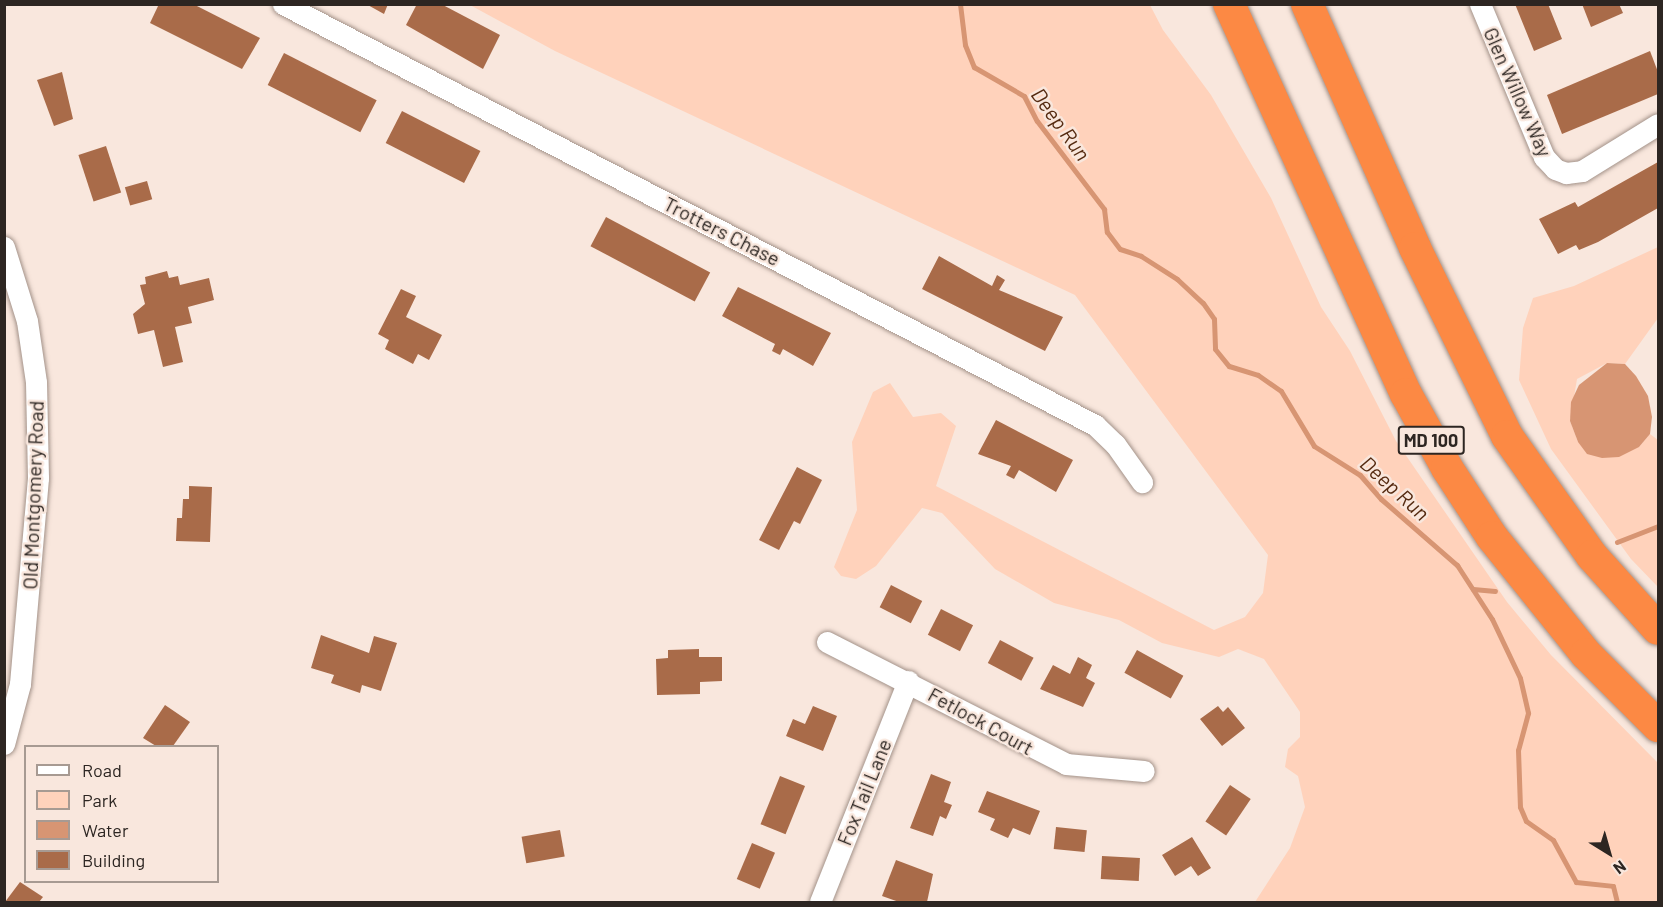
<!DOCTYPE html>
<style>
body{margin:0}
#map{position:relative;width:1663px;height:907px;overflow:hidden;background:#f9e7dd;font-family:Barlow,sans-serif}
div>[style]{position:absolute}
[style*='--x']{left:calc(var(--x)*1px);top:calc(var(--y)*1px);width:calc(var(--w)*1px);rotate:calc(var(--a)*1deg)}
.green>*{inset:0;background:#ffd2bb}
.water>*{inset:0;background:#d79573}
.stream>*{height:5px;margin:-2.5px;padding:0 2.5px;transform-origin:2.5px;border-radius:2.5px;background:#d79573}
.building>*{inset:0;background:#a96b49;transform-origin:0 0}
.roads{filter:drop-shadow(0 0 2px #a39289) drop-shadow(0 0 2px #a39289)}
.minor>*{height:21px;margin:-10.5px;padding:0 10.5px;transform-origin:10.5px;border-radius:10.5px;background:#fff}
.highway>*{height:32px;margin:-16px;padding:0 16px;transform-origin:16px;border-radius:16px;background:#fc8944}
span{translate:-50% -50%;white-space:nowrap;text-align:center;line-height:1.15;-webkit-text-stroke:5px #f9e7dd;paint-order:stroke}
.shield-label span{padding:2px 4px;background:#f9e7dd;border:2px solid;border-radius:4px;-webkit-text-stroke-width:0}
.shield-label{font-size:18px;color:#2d2622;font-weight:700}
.street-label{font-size:20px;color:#2d2622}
.water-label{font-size:21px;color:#562b11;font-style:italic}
.frame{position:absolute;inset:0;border:6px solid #2d2622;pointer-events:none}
.legend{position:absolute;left:24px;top:745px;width:195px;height:138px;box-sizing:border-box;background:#f9e7dd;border:2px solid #a79a92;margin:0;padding:8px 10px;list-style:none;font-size:18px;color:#2d2622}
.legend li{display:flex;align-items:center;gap:12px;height:30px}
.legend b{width:30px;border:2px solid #a79a92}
.north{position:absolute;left:1579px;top:823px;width:60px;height:60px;-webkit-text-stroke:4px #f9e7dd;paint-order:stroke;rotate:143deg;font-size:16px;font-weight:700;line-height:24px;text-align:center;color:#2d2622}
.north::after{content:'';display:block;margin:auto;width:21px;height:27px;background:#2d2622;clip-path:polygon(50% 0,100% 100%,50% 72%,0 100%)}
</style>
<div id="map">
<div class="green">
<i style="clip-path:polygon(470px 5px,1150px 5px,1163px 30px,1211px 95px,1271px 198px,1321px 307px,1350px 351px,1396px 441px,1507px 602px,1551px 655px,1658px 763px,1658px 902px,1255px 902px,1290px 848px,1305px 807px,1298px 776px,1285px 767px,1288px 749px,1300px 737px,1300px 712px,1264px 659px,1238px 649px,1219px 657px,1162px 643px,1119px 620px,1054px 603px,995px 569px,942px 513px,922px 508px,876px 566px,856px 579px,841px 576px,834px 567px,857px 510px,852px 442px,873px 392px,890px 383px,913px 417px,941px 413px,956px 426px,936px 486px,1214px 630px,1245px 617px,1263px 593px,1268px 555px,1075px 295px,555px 51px)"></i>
<i style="clip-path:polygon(1658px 247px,1658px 318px,1625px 364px,1607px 363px,1577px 379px,1570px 421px,1578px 442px,1639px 447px,1650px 434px,1658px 440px,1658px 587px,1631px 559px,1551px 449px,1519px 380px,1523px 328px,1533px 298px,1574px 286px)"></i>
</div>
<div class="water">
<i style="clip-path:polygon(1607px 363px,1625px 364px,1636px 376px,1648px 396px,1652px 417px,1650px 434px,1639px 447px,1619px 457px,1602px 458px,1587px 454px,1578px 442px,1570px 421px,1571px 402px,1579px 385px)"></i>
</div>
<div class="stream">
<i style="--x:960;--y:4;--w:41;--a:83"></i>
<i style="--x:965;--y:45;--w:24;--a:68"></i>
<i style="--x:974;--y:67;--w:58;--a:30.1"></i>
<i style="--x:1024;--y:96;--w:28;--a:63"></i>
<i style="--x:1037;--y:121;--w:111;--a:52.7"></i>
<i style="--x:1104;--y:209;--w:23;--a:83"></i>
<i style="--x:1107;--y:232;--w:21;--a:53"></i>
<i style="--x:1120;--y:249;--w:22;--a:18"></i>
<i style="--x:1141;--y:256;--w:43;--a:32.6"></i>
<i style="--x:1177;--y:279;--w:35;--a:43"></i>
<i style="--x:1203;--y:303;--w:19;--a:55"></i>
<i style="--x:1214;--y:319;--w:30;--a:88"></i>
<i style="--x:1215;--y:349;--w:22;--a:51"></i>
<i style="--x:1229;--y:366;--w:30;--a:17"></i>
<i style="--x:1258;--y:375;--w:28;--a:35"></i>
<i style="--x:1281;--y:391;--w:64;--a:59"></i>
<i style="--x:1314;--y:446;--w:54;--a:32.2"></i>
<i style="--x:1360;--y:475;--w:32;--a:49"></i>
<i style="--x:1381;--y:499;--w:101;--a:41"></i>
<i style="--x:1457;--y:565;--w:64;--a:57.1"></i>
<i style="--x:1492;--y:619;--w:65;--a:64.6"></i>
<i style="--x:1520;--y:678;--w:36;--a:77"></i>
<i style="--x:1528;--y:713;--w:38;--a:105"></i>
<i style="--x:1518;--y:750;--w:57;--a:88"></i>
<i style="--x:1520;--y:807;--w:15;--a:67"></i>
<i style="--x:1526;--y:821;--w:33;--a:35"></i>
<i style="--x:1553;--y:840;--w:48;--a:61.3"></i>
<i style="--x:1576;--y:882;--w:37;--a:6"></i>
<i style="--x:1613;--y:886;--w:16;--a:76"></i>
<i style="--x:1617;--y:542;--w:44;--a:-21.3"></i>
<i style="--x:1473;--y:589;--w:22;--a:5"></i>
</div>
<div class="building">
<i style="clip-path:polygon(159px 4px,193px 4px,260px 38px,242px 69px,150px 23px)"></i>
<i style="clip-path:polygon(366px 4px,388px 4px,384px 14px)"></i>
<i style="clip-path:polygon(417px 4px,441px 4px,500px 35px,483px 69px,406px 25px)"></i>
<i style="clip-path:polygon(1515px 4px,1548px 4px,1562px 39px,1534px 51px)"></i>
<i style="clip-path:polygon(1582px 4px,1619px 4px,1623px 13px,1591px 27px)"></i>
<i style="clip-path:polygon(1650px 51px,1658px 72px,1658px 94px,1562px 134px,1547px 95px)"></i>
<i style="left:284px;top:53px;width:104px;height:36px;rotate:27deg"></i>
<i style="clip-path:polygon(62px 72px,73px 119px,54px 126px,37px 80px)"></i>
<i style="left:402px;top:111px;width:88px;height:36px;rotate:27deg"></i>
<i style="left:106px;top:146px;width:49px;height:29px;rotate:72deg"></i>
<i style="clip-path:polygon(1658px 162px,1658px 208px,1598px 242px,1579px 250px,1576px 245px,1558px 254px,1539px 219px,1575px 202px,1578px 207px)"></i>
<i style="left:147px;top:181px;width:19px;height:23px;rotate:74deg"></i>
<i style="left:606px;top:217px;width:118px;height:33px;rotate:28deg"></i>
<i style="clip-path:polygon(939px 256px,992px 286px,997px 275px,1005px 280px,999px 290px,1063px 317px,1045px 351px,922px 289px)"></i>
<i style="clip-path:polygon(167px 271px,169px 278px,178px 276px,180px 285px,209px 278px,214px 300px,188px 307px,192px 323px,175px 327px,183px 362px,163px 367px,154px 330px,138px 334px,133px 314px,145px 304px,140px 285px,146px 284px,145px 277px)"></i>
<i style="clip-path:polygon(738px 287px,831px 333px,813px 366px,783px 349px,780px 355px,772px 351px,775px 344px,722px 316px)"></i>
<i style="clip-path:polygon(401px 289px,416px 296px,406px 317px,442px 335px,429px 360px,418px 354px,413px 364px,385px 349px,389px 340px,378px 334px)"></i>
<i style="clip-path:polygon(996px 420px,1073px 460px,1056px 492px,1019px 470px,1014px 479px,1006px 475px,1011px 466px,978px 454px)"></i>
<i style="clip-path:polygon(797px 467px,822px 480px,800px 524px,794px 521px,779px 550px,759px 540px)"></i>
<i style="clip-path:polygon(189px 486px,212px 487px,210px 542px,176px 541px,177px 518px,182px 518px,183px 499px,189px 499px)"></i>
<i style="left:891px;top:585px;width:35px;height:25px;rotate:27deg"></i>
<i style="left:941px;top:609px;width:36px;height:29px;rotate:27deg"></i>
<i style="clip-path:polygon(321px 635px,369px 653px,374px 636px,397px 643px,381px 691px,362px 685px,360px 693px,331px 683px,334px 675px,311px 668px)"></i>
<i style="left:1000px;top:640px;width:38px;height:26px;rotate:28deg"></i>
<i style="clip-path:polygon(699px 649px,699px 657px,722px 657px,722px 681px,700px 682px,700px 694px,657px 695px,656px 659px,668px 658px,668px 650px)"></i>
<i style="left:1137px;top:650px;width:53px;height:26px;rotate:29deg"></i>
<i style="clip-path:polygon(1078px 657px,1092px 665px,1086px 678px,1095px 683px,1083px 707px,1040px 689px,1053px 665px,1070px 674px)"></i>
<i style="clip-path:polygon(165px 705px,190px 722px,173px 746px,156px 746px,143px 738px)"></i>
<i style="clip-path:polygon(813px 706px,837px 716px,823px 751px,786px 736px,793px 719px,805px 724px)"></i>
<i style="clip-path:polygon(1218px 706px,1223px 712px,1228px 707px,1245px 728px,1222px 746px,1200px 719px)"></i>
<i style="clip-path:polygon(931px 774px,951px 782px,944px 802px,952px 805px,946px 819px,940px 816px,933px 836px,910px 828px)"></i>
<i style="left:780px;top:776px;width:27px;height:52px;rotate:22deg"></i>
<i style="left:1230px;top:785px;width:25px;height:44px;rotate:34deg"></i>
<i style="clip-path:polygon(987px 791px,1040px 811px,1030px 835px,1013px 828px,1008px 838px,990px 830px,995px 819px,978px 812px)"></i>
<i style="left:1056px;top:827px;width:31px;height:22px;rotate:6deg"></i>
<i style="left:560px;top:830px;width:27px;height:39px;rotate:80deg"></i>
<i style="clip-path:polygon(1192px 837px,1211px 868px,1198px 876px,1191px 866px,1175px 876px,1162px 855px)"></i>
<i style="left:752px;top:843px;width:25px;height:39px;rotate:23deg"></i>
<i style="left:1102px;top:856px;width:38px;height:23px;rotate:3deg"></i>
<i style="clip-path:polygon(896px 860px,933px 874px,927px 902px,899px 902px,882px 896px)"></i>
<i style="clip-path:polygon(20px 882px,43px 897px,39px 902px,5px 902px)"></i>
</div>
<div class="roads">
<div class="minor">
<i style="--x:283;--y:4;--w:915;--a:27.41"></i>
<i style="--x:1095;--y:425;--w:28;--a:44"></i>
<i style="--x:1115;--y:444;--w:47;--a:54.6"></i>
<i style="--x:1480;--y:4;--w:166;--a:67.3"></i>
<i style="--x:1544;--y:157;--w:16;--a:47"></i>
<i style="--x:1555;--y:169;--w:12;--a:20"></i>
<i style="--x:1566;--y:173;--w:16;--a:-7"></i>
<i style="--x:1582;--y:171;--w:89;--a:-31.7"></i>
<i style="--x:4;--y:247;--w:77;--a:72.7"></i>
<i style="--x:27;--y:321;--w:62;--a:81.6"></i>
<i style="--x:36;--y:382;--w:96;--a:88.8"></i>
<i style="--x:38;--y:478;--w:207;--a:95"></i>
<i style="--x:20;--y:684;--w:62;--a:104.9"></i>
<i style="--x:827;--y:642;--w:268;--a:27"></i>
<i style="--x:1066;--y:764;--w:78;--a:5.1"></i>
<i style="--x:820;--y:902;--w:238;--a:-68.3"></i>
</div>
<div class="highway">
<i style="--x:1229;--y:4;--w:428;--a:65.6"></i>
<i style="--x:1406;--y:394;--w:85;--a:61"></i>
<i style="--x:1447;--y:468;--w:82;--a:56.9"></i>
<i style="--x:1492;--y:537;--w:150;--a:51.2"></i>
<i style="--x:1586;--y:654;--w:102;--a:45"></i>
<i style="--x:1307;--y:4;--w:267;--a:66.1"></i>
<i style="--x:1415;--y:248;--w:209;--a:63.9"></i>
<i style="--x:1507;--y:436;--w:147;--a:54.7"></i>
<i style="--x:1592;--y:556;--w:98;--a:47.9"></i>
</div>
</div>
<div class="shield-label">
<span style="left:1431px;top:440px">MD 100</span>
</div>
<div class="street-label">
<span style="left:1518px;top:92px;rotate:66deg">Glen Willow Way</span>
<span style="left:722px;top:231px;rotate:27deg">Trotters Chase</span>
<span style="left:33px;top:495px;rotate:-88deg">Old Montgomery Road</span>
<span style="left:981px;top:721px;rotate:29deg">Fetlock Court</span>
<span style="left:864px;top:792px;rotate:-68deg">Fox Tail Lane</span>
</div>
<div class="water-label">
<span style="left:1061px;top:124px;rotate:54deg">Deep Run</span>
<span style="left:1395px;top:488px;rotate:42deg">Deep Run</span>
</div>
<div class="frame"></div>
<ul class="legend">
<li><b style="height:8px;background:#fff"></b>Road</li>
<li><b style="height:16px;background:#ffd2bb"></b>Park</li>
<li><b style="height:16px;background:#d79573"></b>Water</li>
<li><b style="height:16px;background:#a96b49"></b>Building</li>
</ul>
<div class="north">N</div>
</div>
